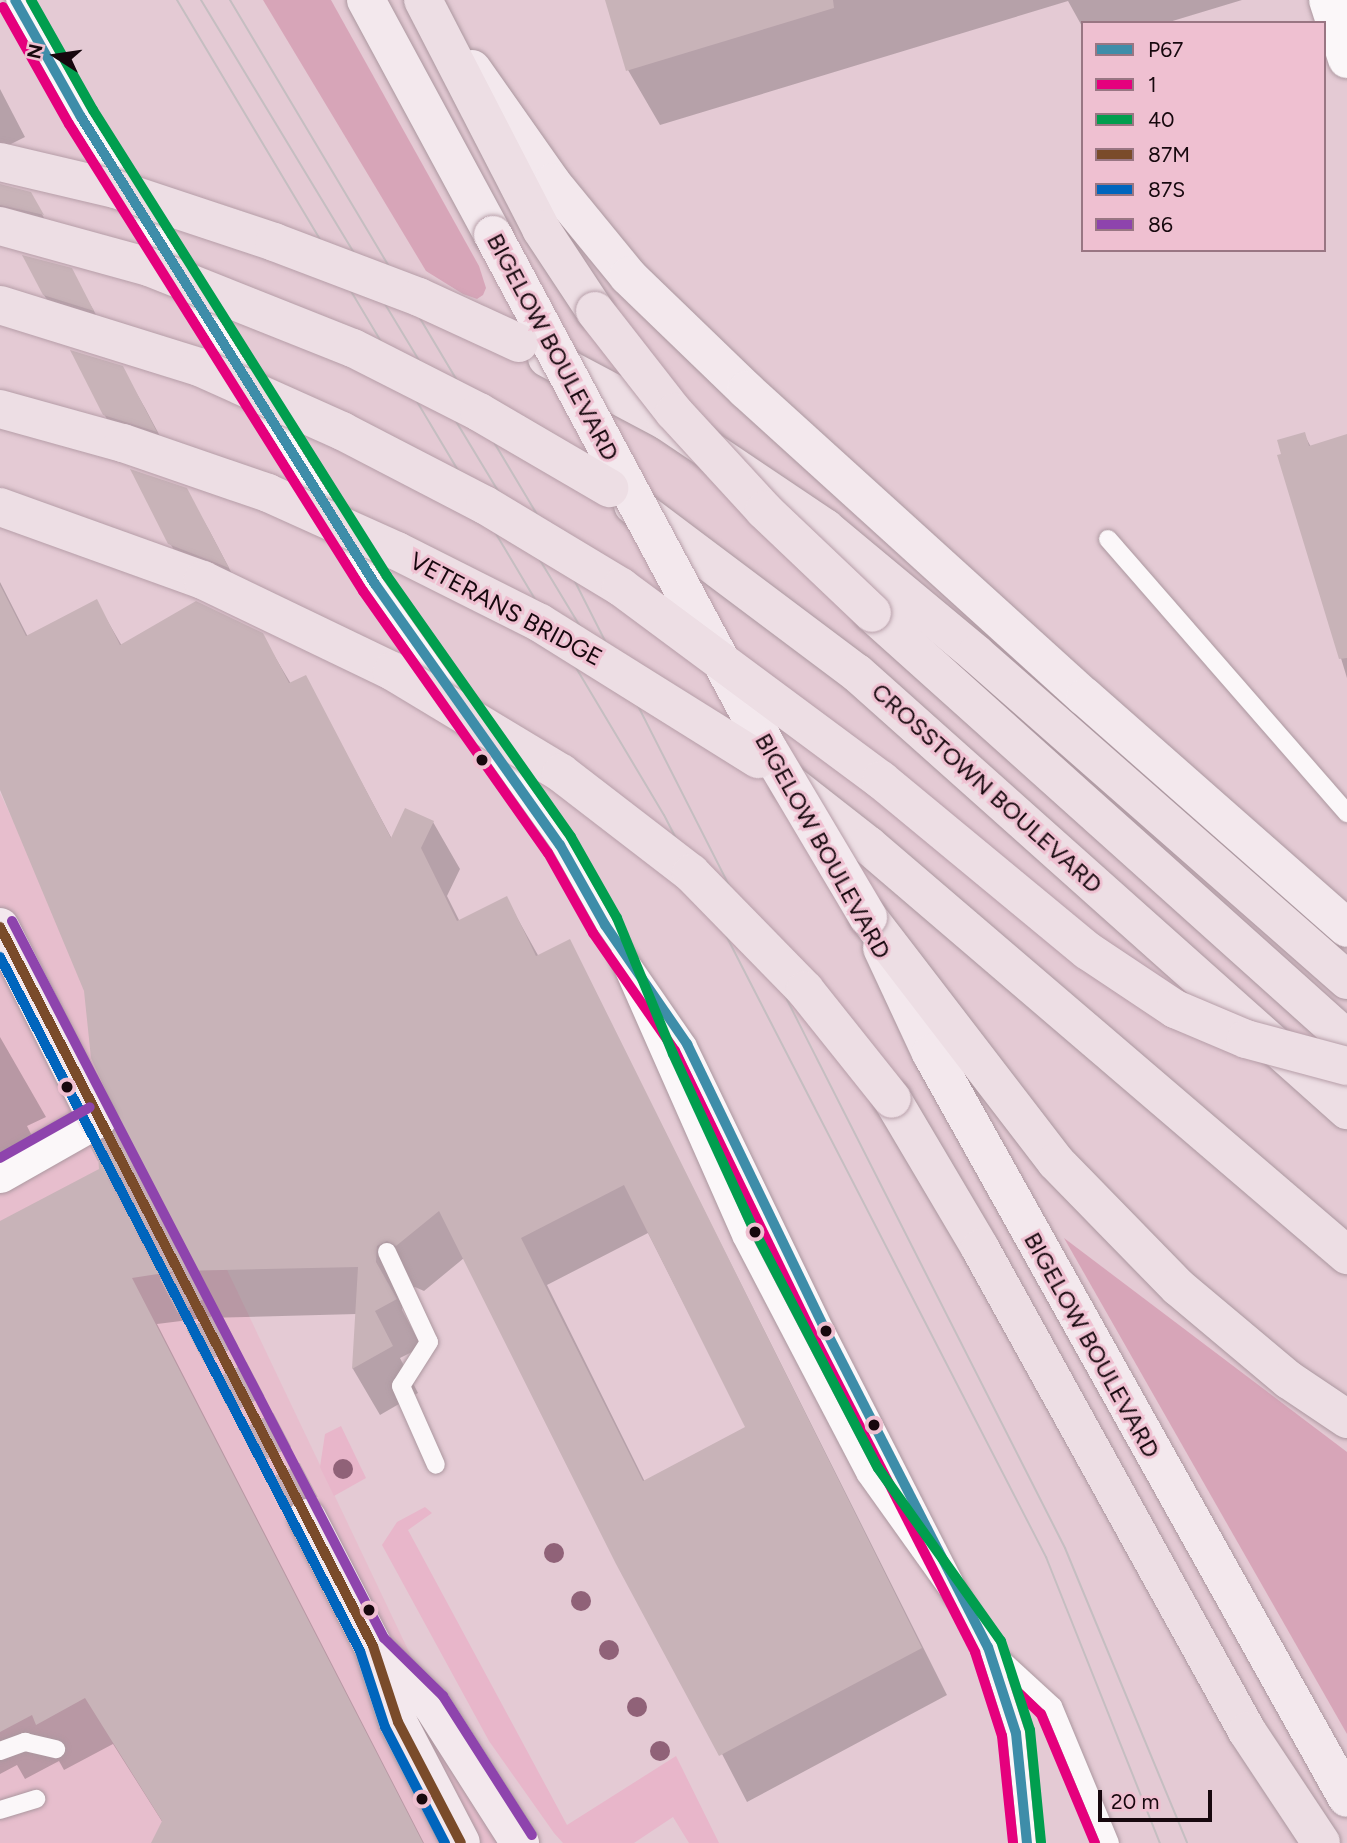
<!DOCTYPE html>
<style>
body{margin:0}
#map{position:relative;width:1347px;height:1843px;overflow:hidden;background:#e4cad4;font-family:Figtree,sans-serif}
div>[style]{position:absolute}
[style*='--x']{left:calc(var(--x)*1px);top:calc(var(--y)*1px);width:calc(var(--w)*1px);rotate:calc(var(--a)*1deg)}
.built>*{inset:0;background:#e7becd}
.green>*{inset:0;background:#e8b6ca}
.forest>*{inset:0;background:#d7a5b8}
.shadow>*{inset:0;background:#0003}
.building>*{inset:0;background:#c8b3b8}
.primary-tunnel>*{height:38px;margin-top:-19px;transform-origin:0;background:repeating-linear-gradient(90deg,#c5adb6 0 38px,transparent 0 57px)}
.roads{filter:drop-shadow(0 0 2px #ab979f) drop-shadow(0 0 2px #ab979f)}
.service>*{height:18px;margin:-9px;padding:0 9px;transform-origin:9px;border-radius:9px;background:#fbf7f9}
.minor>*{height:37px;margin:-18.5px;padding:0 18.5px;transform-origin:18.5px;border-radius:18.5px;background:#fbf7f9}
.tertiary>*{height:38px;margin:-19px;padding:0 19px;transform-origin:19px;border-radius:19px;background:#fbf7f9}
.primary>*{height:38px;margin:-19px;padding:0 19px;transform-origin:19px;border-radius:19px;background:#f3e8ed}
.motorway>*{height:38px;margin:-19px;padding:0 19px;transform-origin:19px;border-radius:19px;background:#eddee4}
.tram>*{height:2px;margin:-1px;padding:0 1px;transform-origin:1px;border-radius:1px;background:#c5bec1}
.bridges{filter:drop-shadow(0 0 2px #b69ea8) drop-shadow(0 0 2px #b69ea8)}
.primary-bridge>*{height:38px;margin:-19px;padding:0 19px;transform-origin:19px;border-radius:19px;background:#f3e8ed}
.motorway-bridge>*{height:38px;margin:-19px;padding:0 19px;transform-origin:19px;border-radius:19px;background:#eddee4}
.bus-1>*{height:10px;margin:-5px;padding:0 5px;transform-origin:5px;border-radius:5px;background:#3e8da9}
.bus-2>*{height:10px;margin:-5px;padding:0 5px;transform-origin:5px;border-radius:5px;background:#e5007d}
.bus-3>*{height:10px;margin:-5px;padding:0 5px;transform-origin:5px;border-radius:5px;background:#019e4e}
.bus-4>*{height:10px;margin:-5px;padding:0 5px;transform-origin:5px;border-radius:5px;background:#7a4b2a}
.bus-5>*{height:10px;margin:-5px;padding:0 5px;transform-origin:5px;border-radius:5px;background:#0065bd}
.bus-6>*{height:10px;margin:-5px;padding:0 5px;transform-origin:5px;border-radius:5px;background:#8e44ad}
.trees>*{width:20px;height:20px;margin:-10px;border-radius:50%;background:#906278}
.dots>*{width:19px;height:19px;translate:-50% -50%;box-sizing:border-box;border:4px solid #efc0d1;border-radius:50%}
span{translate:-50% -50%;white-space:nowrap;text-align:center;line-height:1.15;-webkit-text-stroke:6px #efc0d1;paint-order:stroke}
.street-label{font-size:24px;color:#17080e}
.legend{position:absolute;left:1081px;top:21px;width:245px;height:231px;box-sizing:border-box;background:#efc0d1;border:2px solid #997683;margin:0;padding:9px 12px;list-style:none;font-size:21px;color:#17080e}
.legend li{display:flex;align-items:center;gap:14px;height:35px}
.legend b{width:35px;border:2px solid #997683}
.north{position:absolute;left:21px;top:21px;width:70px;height:70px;-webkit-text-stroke:5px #efc0d1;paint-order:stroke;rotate:282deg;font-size:19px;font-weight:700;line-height:28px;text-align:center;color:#17080e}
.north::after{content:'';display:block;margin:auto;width:24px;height:32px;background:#17080e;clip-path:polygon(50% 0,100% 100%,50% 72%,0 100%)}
.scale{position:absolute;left:1098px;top:1790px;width:114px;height:32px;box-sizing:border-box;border:4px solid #17080e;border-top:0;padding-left:9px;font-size:21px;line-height:24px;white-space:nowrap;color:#17080e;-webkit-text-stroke:5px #efc0d1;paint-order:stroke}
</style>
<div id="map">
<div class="built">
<i style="clip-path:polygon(0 793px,500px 1843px,0 1843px)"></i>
</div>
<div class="green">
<i style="clip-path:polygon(341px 1426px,366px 1478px,334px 1496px,320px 1467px,325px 1434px)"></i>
<i style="clip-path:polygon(425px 1507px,432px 1513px,408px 1530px,567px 1825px,676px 1756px,719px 1843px,689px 1843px,673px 1817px,634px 1843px,563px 1843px,554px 1833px,489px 1741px,382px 1545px,397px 1522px)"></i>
</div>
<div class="forest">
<i style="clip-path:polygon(263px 0,331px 0,479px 266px,486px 288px,483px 295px,477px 299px,463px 294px,426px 271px)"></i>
<i style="clip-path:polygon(1064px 1238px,1347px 1452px,1347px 1734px)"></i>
</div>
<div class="shadow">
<i style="clip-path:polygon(607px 0,1242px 0,1166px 23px,1083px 23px,1083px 28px,1068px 1px,660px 125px,628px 70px)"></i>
<i style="clip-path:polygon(0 89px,25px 137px,7px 146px,0 181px)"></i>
<i style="clip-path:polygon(0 186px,30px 193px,48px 225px,16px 235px,0 207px)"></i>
<i style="clip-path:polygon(70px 270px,94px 311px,115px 350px,68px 335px,44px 295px)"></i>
<i style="clip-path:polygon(122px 368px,145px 408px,178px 470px,128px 455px,104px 414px)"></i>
<i style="clip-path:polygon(1304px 434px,1311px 447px,1347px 436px,1347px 678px,1280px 457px)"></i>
<i style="clip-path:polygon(186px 490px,209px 530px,249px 606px,193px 584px,170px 543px)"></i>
<i style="clip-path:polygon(evenodd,0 582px,28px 637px,96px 601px,122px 646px,262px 635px,291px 684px,305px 677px,392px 839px,433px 822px,460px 869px,447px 896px,460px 922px,506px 898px,539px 957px,569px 941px,947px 1695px,747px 1802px,464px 1258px,424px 1291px,415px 1287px,403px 1293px,402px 1310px,422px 1347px,400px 1358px,418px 1393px,380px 1415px,353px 1369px,357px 1314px,205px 1318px,157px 1324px,424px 1843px,152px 1843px,163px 1823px,113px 1744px,64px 1770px,59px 1761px,25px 1779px,17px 1765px,0 1774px,0 1223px,100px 1170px,121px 1121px,86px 990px,0 785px,0 582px,648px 1233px,747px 1428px,645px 1482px,547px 1285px,648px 1233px)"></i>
<i style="clip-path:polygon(0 1037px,46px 1117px,27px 1126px,35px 1142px,0 1160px)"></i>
</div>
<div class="building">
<i style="clip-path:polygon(605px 0,833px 0,834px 8px,626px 71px)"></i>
<i style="clip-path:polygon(0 184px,31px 192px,44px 215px,0 205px)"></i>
<i style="clip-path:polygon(22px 255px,72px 268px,94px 311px,43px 295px)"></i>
<i style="clip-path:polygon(70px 350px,123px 366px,157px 432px,103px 415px)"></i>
<i style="clip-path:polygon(1305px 432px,1309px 446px,1347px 434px,1347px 658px,1339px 659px,1277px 455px,1281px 454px,1277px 440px)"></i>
<i style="clip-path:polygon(130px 469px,187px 488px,229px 568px,168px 544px)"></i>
<i style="clip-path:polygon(evenodd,0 585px,26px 636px,97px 599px,120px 645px,196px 601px,263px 633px,289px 683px,306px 675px,391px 838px,405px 808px,434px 821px,421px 848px,457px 921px,507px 896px,536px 956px,570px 939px,922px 1648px,719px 1756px,616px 1564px,439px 1211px,396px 1246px,387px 1241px,377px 1246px,376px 1262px,397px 1299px,375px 1311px,393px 1346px,352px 1369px,358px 1267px,177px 1271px,132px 1278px,423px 1843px,151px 1843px,162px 1821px,85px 1698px,36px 1725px,32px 1715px,0 1732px,0 1221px,99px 1169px,97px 1143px,115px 1131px,119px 1120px,91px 1058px,84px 991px,0 790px,0 585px,624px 1185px,745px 1427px,643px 1481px,521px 1238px,624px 1185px)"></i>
</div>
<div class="primary-tunnel">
<i style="--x:97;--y:1119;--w:451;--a:62.2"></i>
</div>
<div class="roads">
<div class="service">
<i style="--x:15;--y:0;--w:134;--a:60.6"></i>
<i style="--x:81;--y:117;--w:552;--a:57.81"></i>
<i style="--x:375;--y:584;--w:137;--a:54.8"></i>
<i style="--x:1108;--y:539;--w:364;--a:48.9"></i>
<i style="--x:484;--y:738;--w:131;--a:54.6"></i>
<i style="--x:560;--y:845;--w:92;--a:60.6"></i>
<i style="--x:605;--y:925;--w:145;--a:55.4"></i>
<i style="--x:687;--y:1044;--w:317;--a:64.2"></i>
<i style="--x:825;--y:1329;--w:357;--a:62.9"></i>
<i style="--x:988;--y:1647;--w:90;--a:72"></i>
<i style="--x:1016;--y:1733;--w:111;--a:84.3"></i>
<i style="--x:618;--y:957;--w:307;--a:66.2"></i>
<i style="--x:742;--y:1238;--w:267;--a:62.4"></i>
<i style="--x:866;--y:1475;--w:150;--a:54.5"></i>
<i style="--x:387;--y:1252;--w:99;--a:65"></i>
<i style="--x:429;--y:1342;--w:52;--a:122.5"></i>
<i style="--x:401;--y:1386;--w:86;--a:66.1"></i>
<i style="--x:992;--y:1650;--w:83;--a:42.6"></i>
<i style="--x:1053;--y:1706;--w:148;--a:67.4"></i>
<i style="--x:0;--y:1751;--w:27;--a:-20"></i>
<i style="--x:25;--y:1742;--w:32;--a:13"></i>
<i style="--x:0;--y:1810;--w:38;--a:-17"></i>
</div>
<div class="minor">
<i style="--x:0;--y:1174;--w:112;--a:-29.6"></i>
</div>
<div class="tertiary">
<i style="--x:1328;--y:0;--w:62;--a:72.1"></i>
</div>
<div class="primary">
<i style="--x:366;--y:0;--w:267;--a:61.6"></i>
<i style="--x:472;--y:69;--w:139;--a:54.9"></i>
<i style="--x:552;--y:183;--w:120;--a:50.7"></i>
<i style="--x:628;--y:276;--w:164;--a:44"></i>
<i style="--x:746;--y:390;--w:457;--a:42.2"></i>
<i style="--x:1085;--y:697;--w:349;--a:41.4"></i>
<i style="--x:0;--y:927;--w:215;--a:63.2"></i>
<i style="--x:882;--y:948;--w:116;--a:65"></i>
<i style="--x:931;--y:1053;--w:853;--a:60.82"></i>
<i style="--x:307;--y:1518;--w:144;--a:62.7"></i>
<i style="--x:373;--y:1646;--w:80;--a:71.8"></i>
<i style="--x:398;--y:1722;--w:136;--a:62.5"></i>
<i style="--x:379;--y:1653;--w:74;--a:44.5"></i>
<i style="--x:432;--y:1705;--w:164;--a:57.5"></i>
</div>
<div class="motorway">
<i style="--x:423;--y:0;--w:258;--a:62.7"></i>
<i style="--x:541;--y:229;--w:98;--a:56.6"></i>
<i style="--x:547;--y:358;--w:135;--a:27.9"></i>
<i style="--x:666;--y:421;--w:192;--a:33.9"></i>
<i style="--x:825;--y:528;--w:197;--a:39.8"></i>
<i style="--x:976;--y:654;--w:494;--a:41.3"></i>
<i style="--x:633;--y:505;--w:280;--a:36.9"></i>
<i style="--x:857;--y:673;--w:657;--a:41.73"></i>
<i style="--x:872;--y:613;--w:638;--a:41.89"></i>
<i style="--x:790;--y:784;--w:99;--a:38"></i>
<i style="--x:868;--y:845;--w:631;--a:40.56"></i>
<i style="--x:868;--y:917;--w:309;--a:52.5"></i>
<i style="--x:1056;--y:1162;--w:175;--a:45.7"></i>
<i style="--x:1178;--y:1287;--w:145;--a:40"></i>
<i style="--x:1289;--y:1380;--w:70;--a:33.9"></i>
<i style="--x:892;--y:1099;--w:173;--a:59.4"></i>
<i style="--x:980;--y:1248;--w:552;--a:61.07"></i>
<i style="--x:1247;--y:1731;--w:134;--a:56.5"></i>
</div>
</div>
<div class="tram">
<i style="--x:177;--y:0;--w:949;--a:59.14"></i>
<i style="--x:664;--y:815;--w:835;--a:62.76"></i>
<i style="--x:1046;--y:1557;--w:308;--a:68.3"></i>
<i style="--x:201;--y:0;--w:811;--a:58.82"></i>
<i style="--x:230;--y:0;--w:650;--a:59.17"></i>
<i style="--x:563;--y:558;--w:1110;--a:63.11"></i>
<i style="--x:1065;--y:1548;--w:319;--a:67.5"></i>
</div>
<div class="bridges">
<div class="primary-bridge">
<i style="--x:493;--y:235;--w:581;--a:61.85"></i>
<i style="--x:767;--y:747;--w:198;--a:59.3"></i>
</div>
<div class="motorway-bridge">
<i style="--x:0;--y:162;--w:118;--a:13.2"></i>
<i style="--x:115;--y:189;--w:168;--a:18.4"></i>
<i style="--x:274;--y:242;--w:155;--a:20.8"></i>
<i style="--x:419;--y:297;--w:110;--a:24.7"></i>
<i style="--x:0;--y:226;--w:155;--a:15.4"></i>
<i style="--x:149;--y:267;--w:219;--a:21.7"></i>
<i style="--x:353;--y:348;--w:141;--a:26.9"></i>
<i style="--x:479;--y:412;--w:151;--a:30.3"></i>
<i style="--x:0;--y:305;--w:208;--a:17.3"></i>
<i style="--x:199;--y:367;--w:157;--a:24.1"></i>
<i style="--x:342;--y:431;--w:161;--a:27.4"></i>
<i style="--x:485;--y:505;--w:159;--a:31.1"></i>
<i style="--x:621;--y:587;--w:324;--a:36.6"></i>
<i style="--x:881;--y:780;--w:268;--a:39.6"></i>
<i style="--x:1088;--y:951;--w:105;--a:33.7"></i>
<i style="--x:1175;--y:1009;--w:77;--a:22.9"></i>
<i style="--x:1246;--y:1039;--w:105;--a:15"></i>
<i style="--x:595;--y:311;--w:128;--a:52"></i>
<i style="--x:674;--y:412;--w:133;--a:47.4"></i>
<i style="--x:764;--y:510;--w:149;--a:43.6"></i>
<i style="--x:0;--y:409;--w:128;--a:15.5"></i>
<i style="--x:123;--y:443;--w:153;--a:19"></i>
<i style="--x:268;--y:493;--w:141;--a:24.2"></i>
<i style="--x:397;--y:551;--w:160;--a:26.7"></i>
<i style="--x:540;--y:623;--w:257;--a:32"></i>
<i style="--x:0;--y:507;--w:216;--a:19.8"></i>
<i style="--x:203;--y:580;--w:210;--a:25.7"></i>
<i style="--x:392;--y:671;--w:197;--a:31.1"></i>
<i style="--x:561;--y:773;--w:164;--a:37.6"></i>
<i style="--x:691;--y:873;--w:163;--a:45.7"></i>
<i style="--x:805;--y:990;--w:139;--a:51.4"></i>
</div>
</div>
<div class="bus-1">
<i style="--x:15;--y:0;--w:134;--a:60.6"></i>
<i style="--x:81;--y:117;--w:552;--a:57.81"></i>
<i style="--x:375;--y:584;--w:320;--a:54.7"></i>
<i style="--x:560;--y:845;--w:92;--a:60.6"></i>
<i style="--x:605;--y:925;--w:145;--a:55.4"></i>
<i style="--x:687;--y:1044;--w:317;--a:64.2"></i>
<i style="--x:825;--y:1329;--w:357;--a:62.9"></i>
<i style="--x:988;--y:1647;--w:90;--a:72"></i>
<i style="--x:1016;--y:1733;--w:111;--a:84.3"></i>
</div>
<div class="bus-2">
<i style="--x:3;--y:7;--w:134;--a:60.6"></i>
<i style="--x:69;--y:124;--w:552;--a:57.81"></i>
<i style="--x:363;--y:591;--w:321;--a:54.8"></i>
<i style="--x:548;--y:853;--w:92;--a:60.6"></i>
<i style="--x:593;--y:933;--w:144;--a:55.2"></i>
<i style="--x:675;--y:1051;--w:316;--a:64.1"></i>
<i style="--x:813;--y:1335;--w:356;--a:62.9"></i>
<i style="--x:975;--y:1652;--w:88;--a:72.2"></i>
<i style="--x:1002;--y:1736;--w:108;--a:84.1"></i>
<i style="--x:1019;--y:1693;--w:30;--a:44"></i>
<i style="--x:1041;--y:1714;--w:140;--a:67.3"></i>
</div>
<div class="bus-3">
<i style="--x:31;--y:0;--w:126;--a:60.6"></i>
<i style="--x:93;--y:110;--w:551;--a:57.75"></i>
<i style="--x:387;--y:576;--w:319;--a:54.8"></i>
<i style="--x:571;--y:837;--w:93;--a:60.4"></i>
<i style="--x:617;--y:918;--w:147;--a:67.6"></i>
<i style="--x:673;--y:1054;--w:196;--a:65.3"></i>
<i style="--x:755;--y:1232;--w:266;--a:62.5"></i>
<i style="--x:878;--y:1468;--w:212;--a:54.6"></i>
<i style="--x:1001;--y:1641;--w:94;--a:72"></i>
<i style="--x:1030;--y:1730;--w:113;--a:84.4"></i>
</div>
<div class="bus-4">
<i style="--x:0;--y:927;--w:810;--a:62.58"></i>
<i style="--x:373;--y:1646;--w:80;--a:71.8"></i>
<i style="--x:398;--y:1722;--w:136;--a:62.5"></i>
</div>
<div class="bus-5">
<i style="--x:0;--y:957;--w:782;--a:62.58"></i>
<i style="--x:360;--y:1651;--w:80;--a:71.8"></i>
<i style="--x:385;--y:1727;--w:131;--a:62.7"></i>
</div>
<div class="bus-6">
<i style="--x:12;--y:921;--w:808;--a:62.58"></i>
<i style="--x:384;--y:1638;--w:83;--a:44.5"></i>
<i style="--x:443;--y:1696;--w:165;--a:57.4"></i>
<i style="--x:0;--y:1158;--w:103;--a:-29.5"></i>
</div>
<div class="trees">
<i style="left:343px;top:1469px"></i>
<i style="left:554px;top:1553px"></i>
<i style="left:581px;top:1601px"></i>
<i style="left:609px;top:1650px"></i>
<i style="left:637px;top:1707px"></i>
<i style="left:660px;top:1751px"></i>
</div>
<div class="dots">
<i style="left:482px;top:760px;background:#17080e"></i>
<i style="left:67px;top:1087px;background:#17080e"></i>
<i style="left:755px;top:1232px;background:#17080e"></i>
<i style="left:826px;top:1331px;background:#17080e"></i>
<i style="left:874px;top:1425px;background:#17080e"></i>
<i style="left:369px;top:1610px;background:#17080e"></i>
<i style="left:422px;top:1799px;background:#17080e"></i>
</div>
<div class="street-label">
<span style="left:553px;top:347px;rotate:62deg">BIGELOW BOULEVARD</span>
<span style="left:506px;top:609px;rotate:28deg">VETERANS BRIDGE</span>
<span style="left:987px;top:788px;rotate:42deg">CROSSTOWN BOULEVARD</span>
<span style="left:823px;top:846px;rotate:61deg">BIGELOW BOULEVARD</span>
<span style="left:1092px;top:1345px;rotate:61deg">BIGELOW BOULEVARD</span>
</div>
<ul class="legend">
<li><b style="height:9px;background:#3e8da9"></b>P67</li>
<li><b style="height:9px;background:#e5007d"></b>1</li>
<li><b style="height:9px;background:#019e4e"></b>40</li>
<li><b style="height:9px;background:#7a4b2a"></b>87M</li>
<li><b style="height:9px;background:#0065bd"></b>87S</li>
<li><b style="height:9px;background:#8e44ad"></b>86</li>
</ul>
<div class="north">N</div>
<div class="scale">20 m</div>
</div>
